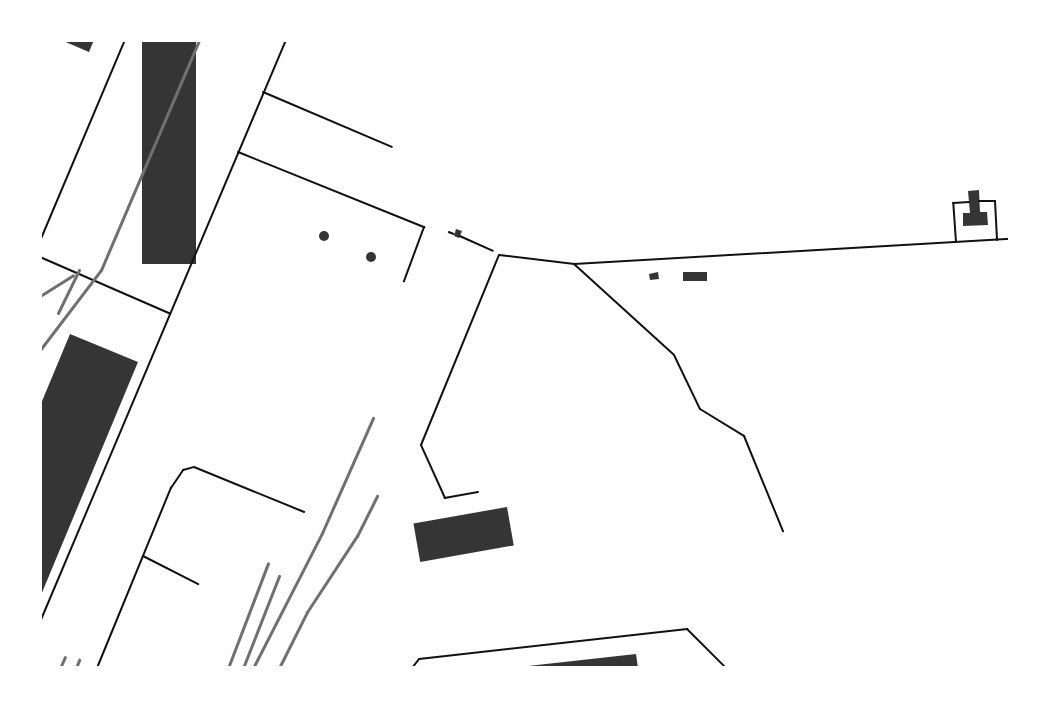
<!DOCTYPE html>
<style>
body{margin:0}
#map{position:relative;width:1050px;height:708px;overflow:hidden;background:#fff;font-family:"Exo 2",sans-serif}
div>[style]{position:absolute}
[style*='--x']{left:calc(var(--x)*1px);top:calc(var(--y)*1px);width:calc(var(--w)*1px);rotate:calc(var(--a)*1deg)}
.building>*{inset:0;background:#353535;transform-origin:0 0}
.round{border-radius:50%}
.path>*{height:1.5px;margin:-0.75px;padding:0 0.75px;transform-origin:0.75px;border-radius:0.75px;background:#111}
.service>*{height:2px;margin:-1px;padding:0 1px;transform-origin:1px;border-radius:1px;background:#111}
.rail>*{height:3px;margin:-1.5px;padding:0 1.5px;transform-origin:1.5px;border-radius:1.5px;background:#707070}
span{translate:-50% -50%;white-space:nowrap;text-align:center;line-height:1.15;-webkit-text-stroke:5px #fff;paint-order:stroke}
.frame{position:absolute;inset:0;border:42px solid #fff;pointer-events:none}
</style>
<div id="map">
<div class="building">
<i style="clip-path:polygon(61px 40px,94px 40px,89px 52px)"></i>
<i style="left:142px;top:40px;width:54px;height:224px"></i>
<i style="clip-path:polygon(979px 190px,980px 212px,987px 212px,988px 225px,963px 226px,963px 213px,970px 213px,968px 191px)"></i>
<i style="clip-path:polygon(456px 229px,462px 231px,459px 238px,454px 236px)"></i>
<i class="round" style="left:319px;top:231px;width:10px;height:10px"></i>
<i class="round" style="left:366px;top:252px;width:10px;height:10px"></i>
<i style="clip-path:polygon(658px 272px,659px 279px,650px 280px,649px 274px)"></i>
<i style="left:683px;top:272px;width:24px;height:9px"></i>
<i style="clip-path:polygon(70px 334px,138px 362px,41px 595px,40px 406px)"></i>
<i style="left:507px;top:507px;width:39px;height:95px;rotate:80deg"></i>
<i style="clip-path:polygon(636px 654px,638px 668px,528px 668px,528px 666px)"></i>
</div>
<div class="path">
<i style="--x:449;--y:232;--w:5;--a:22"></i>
<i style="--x:460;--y:236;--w:36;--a:24"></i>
</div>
<div class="service">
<i style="--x:263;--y:92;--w:140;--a:23.1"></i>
<i style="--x:238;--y:152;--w:201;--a:22"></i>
<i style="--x:424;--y:227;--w:58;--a:110.3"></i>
<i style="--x:979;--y:201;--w:16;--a:0"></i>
<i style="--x:995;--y:201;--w:39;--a:87"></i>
<i style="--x:40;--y:241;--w:218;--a:-67.1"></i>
<i style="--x:956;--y:242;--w:39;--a:-94"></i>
<i style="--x:953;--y:203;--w:16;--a:-4"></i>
<i style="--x:40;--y:257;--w:141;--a:23.5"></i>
<i style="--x:574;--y:264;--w:135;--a:42.3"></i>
<i style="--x:674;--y:355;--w:60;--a:64.3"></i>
<i style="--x:700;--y:409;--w:52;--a:31.5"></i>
<i style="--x:744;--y:436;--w:103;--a:67.7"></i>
<i style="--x:478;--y:492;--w:34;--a:170"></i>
<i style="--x:445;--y:498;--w:58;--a:-114.4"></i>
<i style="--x:421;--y:445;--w:205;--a:-67.7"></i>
<i style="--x:499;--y:255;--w:76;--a:6.8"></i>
<i style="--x:574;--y:264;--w:437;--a:-3.3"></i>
<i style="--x:143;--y:556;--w:62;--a:27"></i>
<i style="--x:40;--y:622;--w:632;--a:-67.09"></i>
<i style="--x:97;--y:668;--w:195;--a:-67.7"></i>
<i style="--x:171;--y:488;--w:22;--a:-56"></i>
<i style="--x:183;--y:470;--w:11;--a:-15"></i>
<i style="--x:194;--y:467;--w:119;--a:22.2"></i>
<i style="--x:412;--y:668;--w:11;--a:-52"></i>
<i style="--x:419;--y:659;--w:270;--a:-6.4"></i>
<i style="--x:687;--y:629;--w:55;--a:45"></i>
</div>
<div class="rail">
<i style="--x:40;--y:296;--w:39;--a:-32"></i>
<i style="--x:58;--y:313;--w:48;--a:-64"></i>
<i style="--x:40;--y:350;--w:101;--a:-52.7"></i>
<i style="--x:101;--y:270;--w:250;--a:-66.9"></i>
<i style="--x:60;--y:668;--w:12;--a:-66"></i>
<i style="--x:76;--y:668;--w:9;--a:-69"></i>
<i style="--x:228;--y:668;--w:112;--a:-69.1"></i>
<i style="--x:243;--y:668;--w:99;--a:-68.6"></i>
<i style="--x:253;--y:668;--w:152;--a:-62.9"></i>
<i style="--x:322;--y:533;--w:126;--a:-66.1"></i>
<i style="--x:279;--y:668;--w:63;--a:-63.4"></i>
<i style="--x:307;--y:612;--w:91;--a:-56.7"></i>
<i style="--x:357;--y:536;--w:45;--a:-63.4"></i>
</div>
<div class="frame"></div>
</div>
